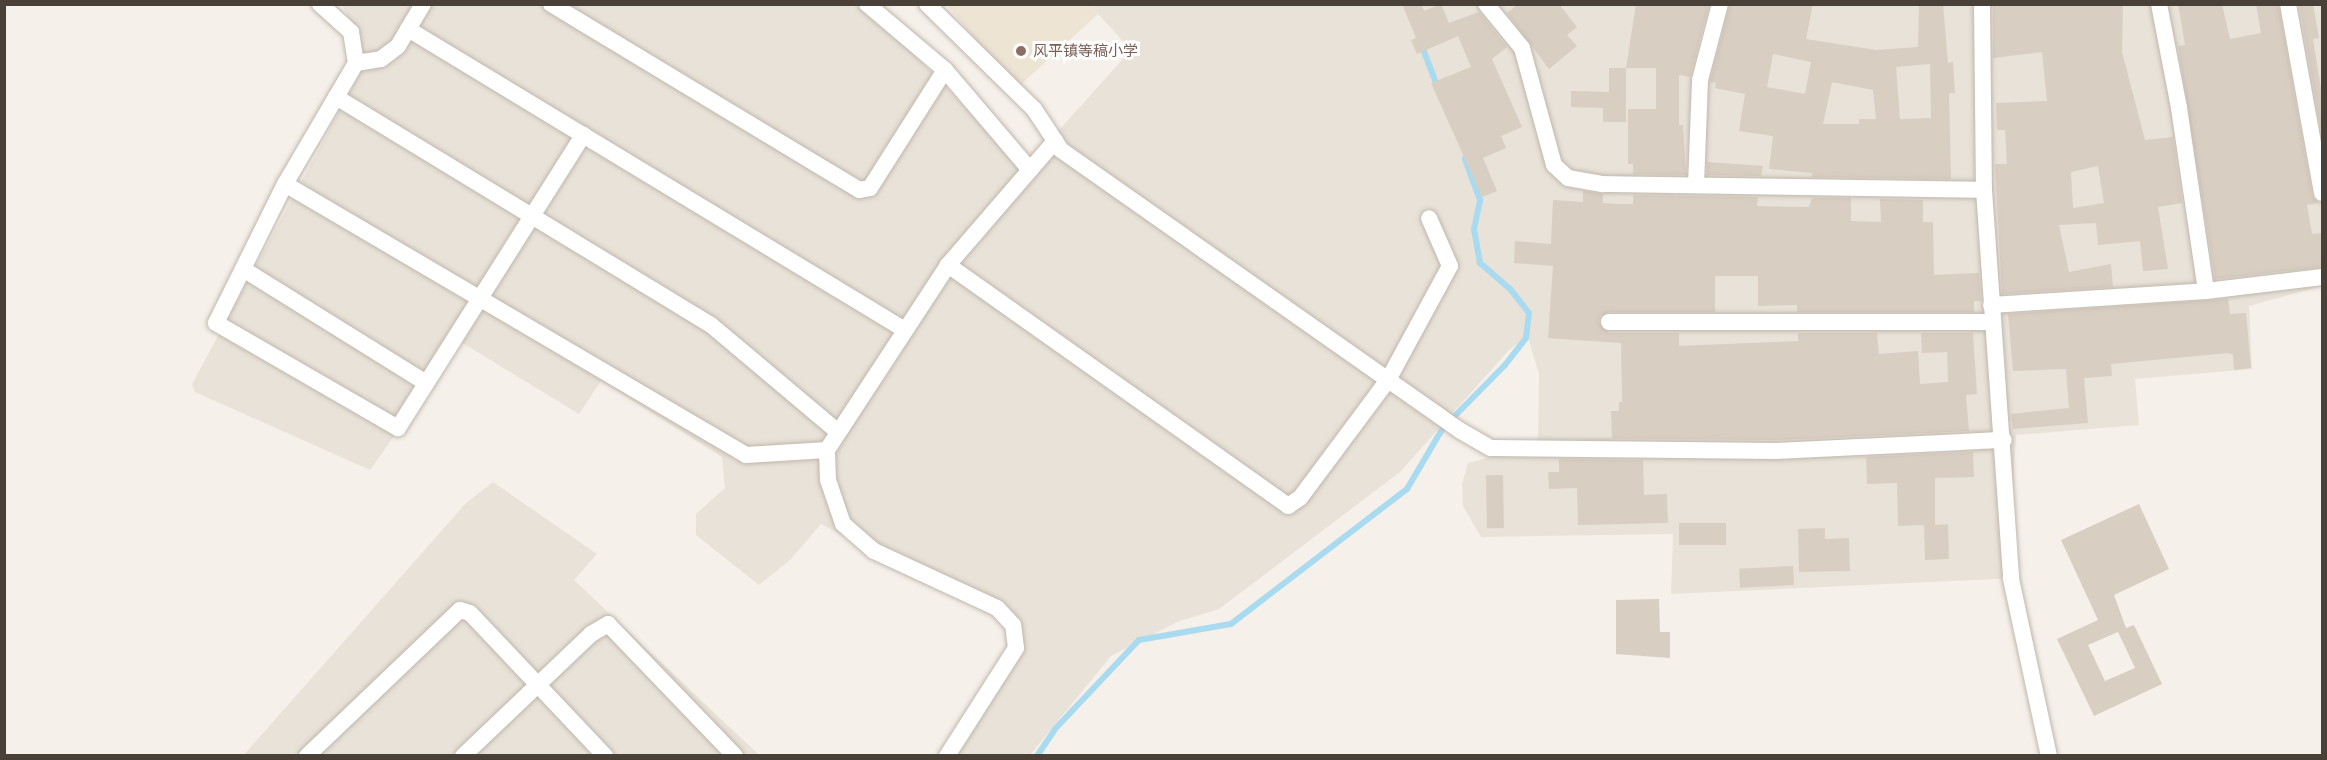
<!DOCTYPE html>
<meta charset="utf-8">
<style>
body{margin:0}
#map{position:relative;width:2327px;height:760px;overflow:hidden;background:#f5f0ea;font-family:Mulish,"Noto Sans SC",sans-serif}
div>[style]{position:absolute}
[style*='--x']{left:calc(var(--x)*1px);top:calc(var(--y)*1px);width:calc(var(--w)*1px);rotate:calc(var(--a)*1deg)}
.residential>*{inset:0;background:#e8e2d8}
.education>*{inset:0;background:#ede4d4}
.stream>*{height:6px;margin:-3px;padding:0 3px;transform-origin:3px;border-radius:3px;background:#a8daf0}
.building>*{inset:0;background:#d9cec2;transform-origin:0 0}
.roads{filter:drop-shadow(0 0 2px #c0b7ac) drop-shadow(0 0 2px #c0b7ac)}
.street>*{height:16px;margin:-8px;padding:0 8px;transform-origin:8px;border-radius:8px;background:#fff}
.dots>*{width:16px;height:16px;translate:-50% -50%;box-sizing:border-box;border:3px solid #fff;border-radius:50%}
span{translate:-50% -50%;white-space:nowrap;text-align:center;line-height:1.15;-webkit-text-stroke:6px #fff;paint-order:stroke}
.education-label{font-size:15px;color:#785e54}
.left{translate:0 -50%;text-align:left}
.frame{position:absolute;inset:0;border:6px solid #494038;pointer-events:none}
</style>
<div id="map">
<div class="residential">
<i style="clip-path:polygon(342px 5px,867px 5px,1024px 169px,1131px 50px,1090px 5px,2322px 5px,2322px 286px,2249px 306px,2252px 369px,2135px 379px,2139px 425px,2016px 435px,2010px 533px,2017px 578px,1671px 594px,1673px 534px,1481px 537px,1463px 506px,1462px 484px,1468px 463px,1538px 444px,1539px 374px,1528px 337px,1509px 350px,1400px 472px,1219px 609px,1177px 622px,1111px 656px,1030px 755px,947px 755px,1022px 645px,1000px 615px,821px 524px,790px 560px,759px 585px,696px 535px,696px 514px,725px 488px,722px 457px,601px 381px,579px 414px,461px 342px,370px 470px,195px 392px,192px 384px,358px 77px,353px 24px)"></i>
<i style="clip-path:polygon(493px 482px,597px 554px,574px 580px,759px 755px,243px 756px,466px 503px)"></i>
</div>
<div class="education">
<i style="clip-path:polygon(947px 5px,1090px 5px,1098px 14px,1016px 89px)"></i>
</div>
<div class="stream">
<i style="--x:1421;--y:44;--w:47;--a:68.9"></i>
<i style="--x:1037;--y:756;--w:32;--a:-56"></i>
<i style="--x:1055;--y:729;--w:122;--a:-46.7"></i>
<i style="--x:1139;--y:640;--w:93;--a:-9.9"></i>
<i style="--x:1231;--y:624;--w:222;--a:-37.5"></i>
<i style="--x:1407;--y:489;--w:71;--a:-59.5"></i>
<i style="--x:1443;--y:428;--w:88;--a:-45.5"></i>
<i style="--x:1505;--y:365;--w:34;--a:-52"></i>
<i style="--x:1526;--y:338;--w:25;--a:-83"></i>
<i style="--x:1529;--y:313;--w:31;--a:-128"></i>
<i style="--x:1510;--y:289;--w:40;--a:-139"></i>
<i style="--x:1480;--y:263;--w:35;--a:-100"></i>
<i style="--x:1474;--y:229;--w:30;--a:-78"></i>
<i style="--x:1480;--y:200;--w:44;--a:-110.1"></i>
</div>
<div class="building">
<i style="clip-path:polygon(1402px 4px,1421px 4px,1424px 11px,1441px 4px,1449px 23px,1479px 12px,1507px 47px,1492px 59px,1522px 127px,1501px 136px,1506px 148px,1483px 158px,1497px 191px,1482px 197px,1431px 83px,1471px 67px,1458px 36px,1417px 54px,1411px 40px,1416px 38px)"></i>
<i style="clip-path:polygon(1518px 4px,1559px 4px,1577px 27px,1567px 35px,1577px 46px,1549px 69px,1507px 13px)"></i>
<i style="clip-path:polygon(1636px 4px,1709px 4px,1690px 77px,1679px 75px,1679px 125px,1683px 125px,1686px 175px,1633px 174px,1633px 164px,1628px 164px,1628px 109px,1656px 109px,1656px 68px,1626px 68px)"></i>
<i style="clip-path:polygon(evenodd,1730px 4px,1813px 4px,1806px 39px,1876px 50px,1918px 47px,1919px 4px,1943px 4px,1948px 63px,1953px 62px,1955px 93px,1949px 93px,1951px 179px,1812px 177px,1812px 173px,1769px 169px,1773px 136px,1739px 131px,1745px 94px,1715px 88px,1716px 83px,1710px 82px,1730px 4px,1773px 54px,1811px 62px,1805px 94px,1767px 87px,1773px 54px,1730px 4px,1930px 64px,1931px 118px,1900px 119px,1896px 67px,1930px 64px,1730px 4px,1832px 82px,1873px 90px,1876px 119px,1859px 119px,1859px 124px,1823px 124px,1832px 82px)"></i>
<i style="clip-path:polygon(evenodd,1993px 4px,2123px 4px,2122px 52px,2145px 140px,2173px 137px,2182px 203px,2158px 207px,2168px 269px,2143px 271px,2140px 241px,2098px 245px,2096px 223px,2059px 225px,2069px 272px,2111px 264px,2113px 287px,2002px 294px,1995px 164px,2007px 164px,2005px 130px,1997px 130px,1996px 103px,2047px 101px,2042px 52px,1993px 58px,1993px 4px,2098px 166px,2104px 203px,2073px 208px,2071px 172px,2098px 166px)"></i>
<i style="clip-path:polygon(2178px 4px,2222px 4px,2230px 39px,2261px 33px,2256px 4px,2278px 4px,2312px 195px,2318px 203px,2307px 205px,2312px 234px,2322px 233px,2322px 267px,2215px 279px,2178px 46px,2185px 45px)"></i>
<i style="clip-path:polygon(2299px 4px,2313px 4px,2319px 38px,2313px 39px,2322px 95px,2322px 136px)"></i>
<i style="clip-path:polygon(1609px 68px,1626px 68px,1626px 122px,1603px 122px,1603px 108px,1571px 107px,1571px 91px,1609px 92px)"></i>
<i style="clip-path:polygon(1707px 162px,1763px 166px,1761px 176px,1707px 175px)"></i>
<i style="clip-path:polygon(1583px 191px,1603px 194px,1603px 203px,1617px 204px,1633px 204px,1633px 195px,1758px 197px,1757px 206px,1809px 207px,1812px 198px,1851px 198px,1851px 221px,1881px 222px,1880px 199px,1923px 200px,1923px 222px,1933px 222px,1934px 275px,1979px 273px,1981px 301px,1974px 301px,1974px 312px,1797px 312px,1797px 305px,1758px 306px,1758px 276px,1715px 276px,1715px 312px,1609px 312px,1600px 316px,1599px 323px,1609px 333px,1679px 333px,1679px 346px,1798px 341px,1798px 333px,1877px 333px,1879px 354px,1918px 351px,1920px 384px,1948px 382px,1947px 352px,1922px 353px,1921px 333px,1973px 333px,1977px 394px,1966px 395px,1969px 431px,1972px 431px,1776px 440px,1559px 438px,1612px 438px,1611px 411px,1619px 411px,1619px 402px,1622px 402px,1621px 343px,1548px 338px,1553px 266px,1514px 263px,1515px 241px,1551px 244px,1553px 200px,1583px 202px)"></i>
<i style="clip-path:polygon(2228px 299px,2230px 314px,2246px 313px,2251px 368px,2234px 370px,2233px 355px,2228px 353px,2111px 364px,2112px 376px,2084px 378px,2088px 423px,2013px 429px,2011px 414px,2069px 408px,2066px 369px,2013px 371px,2008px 314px)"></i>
<i style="clip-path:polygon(1973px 452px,1974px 477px,1935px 478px,1935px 525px,1948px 524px,1949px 559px,1925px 560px,1924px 525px,1898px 526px,1897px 483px,1867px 484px,1866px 457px)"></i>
<i style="clip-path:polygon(1559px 459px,1643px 460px,1644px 495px,1667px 494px,1668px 523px,1578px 525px,1577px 488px,1549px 489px,1548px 472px,1559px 472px)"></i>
<i style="left:1503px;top:475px;width:53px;height:17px;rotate:89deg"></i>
<i style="clip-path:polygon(evenodd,2139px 504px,2169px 569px,2114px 595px,2126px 628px,2134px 625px,2162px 684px,2094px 716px,2057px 639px,2098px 620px,2061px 540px,2139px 504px,2118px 632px,2135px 668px,2105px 681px,2088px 645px,2118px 632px)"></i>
<i style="left:1726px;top:523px;width:22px;height:47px;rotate:90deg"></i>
<i style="clip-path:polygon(1825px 528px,1825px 539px,1849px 538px,1850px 571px,1799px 572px,1798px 529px)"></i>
<i style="left:1793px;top:566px;width:19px;height:54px;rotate:87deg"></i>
<i style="clip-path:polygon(1659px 599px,1660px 632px,1670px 632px,1670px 658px,1616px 654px,1616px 600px)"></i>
</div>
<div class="roads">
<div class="street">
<i style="--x:320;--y:4;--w:42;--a:42.1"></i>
<i style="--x:351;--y:32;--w:31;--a:81"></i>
<i style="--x:356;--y:63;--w:140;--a:120.4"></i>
<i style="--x:285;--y:184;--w:155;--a:116.4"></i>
<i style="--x:216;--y:323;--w:210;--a:30"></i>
<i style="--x:398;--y:428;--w:347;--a:-57.7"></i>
<i style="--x:551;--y:4;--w:360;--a:31.1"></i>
<i style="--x:859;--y:190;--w:11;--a:-10"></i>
<i style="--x:870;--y:188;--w:140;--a:-57.6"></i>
<i style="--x:867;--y:4;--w:102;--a:40.2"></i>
<i style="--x:945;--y:70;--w:131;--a:49.6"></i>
<i style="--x:927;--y:4;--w:150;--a:44.5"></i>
<i style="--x:1034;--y:109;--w:49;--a:56.6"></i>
<i style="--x:1061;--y:150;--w:489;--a:35.1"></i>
<i style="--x:1461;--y:431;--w:34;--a:30"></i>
<i style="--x:1491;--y:448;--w:285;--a:0.6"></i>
<i style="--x:1776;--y:451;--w:228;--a:-2.8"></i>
<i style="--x:1486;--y:4;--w:57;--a:50.7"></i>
<i style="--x:1522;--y:48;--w:121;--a:74.7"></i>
<i style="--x:1554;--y:165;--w:19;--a:43"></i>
<i style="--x:1568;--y:178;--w:36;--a:10"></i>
<i style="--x:1603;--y:184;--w:381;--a:0.9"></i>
<i style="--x:1982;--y:4;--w:186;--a:89.4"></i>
<i style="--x:1984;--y:190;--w:390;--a:86"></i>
<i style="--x:2011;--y:579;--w:181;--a:77.9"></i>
<i style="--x:2159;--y:4;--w:106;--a:79.1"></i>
<i style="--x:2179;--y:108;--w:185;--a:81.6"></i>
<i style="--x:2288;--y:4;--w:192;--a:79.8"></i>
<i style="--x:408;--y:29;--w:581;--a:31.2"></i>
<i style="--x:356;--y:63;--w:25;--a:-9"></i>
<i style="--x:381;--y:59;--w:21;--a:-37"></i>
<i style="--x:398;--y:46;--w:49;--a:-59.2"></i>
<i style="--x:336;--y:97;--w:439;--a:31.3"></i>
<i style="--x:711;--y:325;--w:166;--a:40.1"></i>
<i style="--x:285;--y:184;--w:535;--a:30.45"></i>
<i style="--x:746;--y:455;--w:81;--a:-3.5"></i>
<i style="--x:1696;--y:185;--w:105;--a:-87.8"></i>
<i style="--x:1700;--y:80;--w:79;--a:-75.3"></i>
<i style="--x:948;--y:265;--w:417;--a:35.3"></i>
<i style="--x:1288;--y:506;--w:14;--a:-34"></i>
<i style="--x:1300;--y:498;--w:147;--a:-53.3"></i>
<i style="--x:1388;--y:380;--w:130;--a:-61.5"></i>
<i style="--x:1450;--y:266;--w:52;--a:-113.6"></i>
<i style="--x:243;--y:269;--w:216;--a:31.9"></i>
<i style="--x:1991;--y:305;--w:215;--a:-3.7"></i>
<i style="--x:2206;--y:291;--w:117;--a:-6.9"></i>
<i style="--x:1609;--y:322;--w:382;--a:0"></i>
<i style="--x:307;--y:756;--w:211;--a:-43.7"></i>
<i style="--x:460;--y:610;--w:10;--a:17"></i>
<i style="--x:470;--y:613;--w:197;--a:46.6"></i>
<i style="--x:463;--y:756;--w:177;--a:-43.6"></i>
<i style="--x:591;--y:634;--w:20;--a:-30"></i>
<i style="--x:608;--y:624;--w:183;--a:46.1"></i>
<i style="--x:947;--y:756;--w:128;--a:-57.4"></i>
<i style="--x:1016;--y:648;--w:23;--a:-97"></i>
<i style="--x:1013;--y:625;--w:23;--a:-133"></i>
<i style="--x:997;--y:608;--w:136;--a:-155.1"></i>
<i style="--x:874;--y:551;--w:41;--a:-138.9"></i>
<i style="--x:843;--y:524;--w:46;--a:-108.8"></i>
<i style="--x:828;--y:480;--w:30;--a:-92"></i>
<i style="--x:827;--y:450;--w:221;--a:-56.8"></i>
<i style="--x:948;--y:265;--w:164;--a:-49.2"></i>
</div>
</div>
<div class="dots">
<i style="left:1021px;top:51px;background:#8d6e63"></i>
</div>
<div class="education-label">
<span class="left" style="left:1033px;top:51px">风平镇等稿小学</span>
</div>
<div class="frame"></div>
</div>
